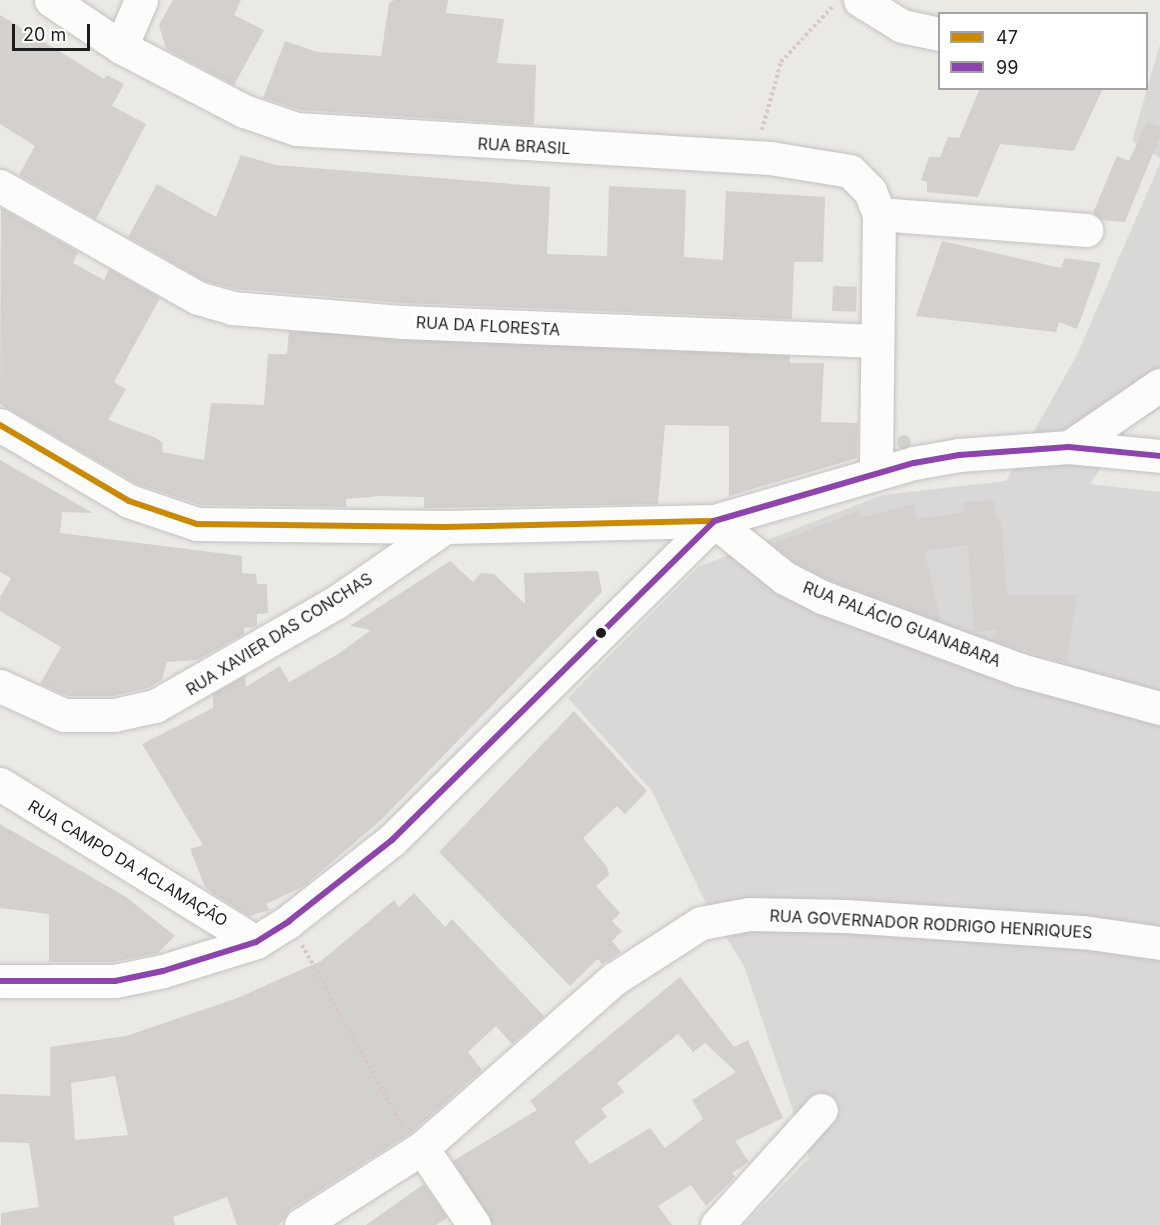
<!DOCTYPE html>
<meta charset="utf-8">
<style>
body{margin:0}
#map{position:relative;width:1160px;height:1225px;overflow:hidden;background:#ebe9e4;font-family:Inter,sans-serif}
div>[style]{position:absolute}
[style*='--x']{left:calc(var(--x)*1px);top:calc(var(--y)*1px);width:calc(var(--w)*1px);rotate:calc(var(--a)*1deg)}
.residential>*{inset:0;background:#dad8d6}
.building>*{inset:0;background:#d3d0cd;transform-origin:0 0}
.round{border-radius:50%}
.path>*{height:4px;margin-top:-2px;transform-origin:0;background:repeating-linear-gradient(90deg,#d7c8c3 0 3px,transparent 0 6px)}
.roads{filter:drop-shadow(0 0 2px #c3c2c0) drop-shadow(0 0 2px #c3c2c0)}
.minor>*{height:33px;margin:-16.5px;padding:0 16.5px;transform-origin:16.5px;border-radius:16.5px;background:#fcfcfb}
.bus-1>*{height:6px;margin:-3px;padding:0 3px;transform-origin:3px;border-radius:3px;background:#cb8a06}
.bus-2>*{height:6px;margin:-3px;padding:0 3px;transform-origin:3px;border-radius:3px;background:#8e44ad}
.dots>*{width:16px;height:16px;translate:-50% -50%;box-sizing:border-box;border:3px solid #fff;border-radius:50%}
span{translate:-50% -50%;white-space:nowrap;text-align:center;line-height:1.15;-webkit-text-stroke:6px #fff;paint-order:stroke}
.street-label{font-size:16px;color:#1c1c1c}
.legend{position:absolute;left:938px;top:12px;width:210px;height:78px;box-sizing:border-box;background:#fff;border:2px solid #a4a4a4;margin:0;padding:8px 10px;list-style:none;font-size:18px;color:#1c1c1c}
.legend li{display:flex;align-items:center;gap:12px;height:30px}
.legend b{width:30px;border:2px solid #a4a4a4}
.scale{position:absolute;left:12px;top:24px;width:78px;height:27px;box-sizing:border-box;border:3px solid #1c1c1c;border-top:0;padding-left:8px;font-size:18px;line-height:21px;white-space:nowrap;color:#1c1c1c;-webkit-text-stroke:4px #fff;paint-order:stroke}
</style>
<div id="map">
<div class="residential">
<i style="clip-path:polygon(1160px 44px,1160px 158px,1132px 141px)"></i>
<i style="clip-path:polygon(1160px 163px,1160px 409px,1130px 425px,1090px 484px,1160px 492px,1160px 1225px,744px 1225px,809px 1158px,744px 966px,709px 910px,652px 791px,568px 698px,698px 567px,882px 495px,1006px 481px,1077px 355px)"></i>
</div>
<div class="building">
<i style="clip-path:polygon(173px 0,241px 0,234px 15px,264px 30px,234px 85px,166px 49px,159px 25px)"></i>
<i style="clip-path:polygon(394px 0,448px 0,446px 13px,504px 19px,497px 63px,536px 65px,534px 125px,301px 110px,263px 98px,285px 41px,317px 52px,381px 56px,389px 3px)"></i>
<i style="clip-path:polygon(0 15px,104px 79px,107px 75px,124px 84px,112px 106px,146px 124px,96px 219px,19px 175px,35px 146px,0 124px)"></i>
<i style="clip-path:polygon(980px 88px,1103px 88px,1074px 151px,1000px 144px,978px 197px,927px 192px,927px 182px,921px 180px,929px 157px,940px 157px,948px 137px,959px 138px)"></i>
<i style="clip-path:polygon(1147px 122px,1160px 127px,1160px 136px,1125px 222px,1101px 220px,1093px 213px,1117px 156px,1129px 161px)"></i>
<i style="clip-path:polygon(241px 155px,276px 165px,550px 187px,547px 254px,607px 256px,609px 186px,686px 190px,684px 257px,723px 260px,726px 191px,825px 197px,823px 262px,794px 262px,792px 319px,404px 303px,235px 289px,205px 281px,128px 237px,157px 184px,216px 217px)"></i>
<i style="clip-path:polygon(1px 208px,78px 252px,73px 263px,104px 280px,109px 269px,160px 298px,114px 382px,126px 389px,108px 420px,156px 438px,163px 443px,162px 452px,204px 460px,211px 403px,264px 405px,268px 354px,287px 354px,289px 331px,790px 356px,790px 363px,824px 363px,821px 422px,858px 423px,857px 458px,729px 496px,729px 426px,665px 425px,658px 504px,424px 508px,424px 497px,380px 496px,346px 499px,346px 507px,200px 505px,137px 484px,0 404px)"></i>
<i style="clip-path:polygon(942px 241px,1061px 268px,1065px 258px,1101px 263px,1077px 329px,1059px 322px,1056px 332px,916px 316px)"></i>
<i style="left:833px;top:286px;width:24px;height:25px;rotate:2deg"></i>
<i class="round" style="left:897px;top:435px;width:14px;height:14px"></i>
<i style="clip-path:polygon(0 460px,93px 513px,62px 512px,60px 533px,242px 556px,242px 573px,256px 574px,257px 584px,267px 584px,268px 613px,257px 614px,257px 626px,244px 628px,244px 634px,197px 660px,167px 662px,162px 680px,148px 688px,112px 696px,68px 696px,40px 684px,61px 647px,0 611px,0 597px,11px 578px,0 572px)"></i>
<i style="clip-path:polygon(994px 500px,996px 519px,1001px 518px,1007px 595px,1077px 595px,1067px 663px,992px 640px,997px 630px,974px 632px,968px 545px,924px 551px,941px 621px,830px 580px,795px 562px,774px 543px,859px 511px,861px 518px,913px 504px,917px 519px,964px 512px,963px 502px)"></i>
<i style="clip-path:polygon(450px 561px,473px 582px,481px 573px,494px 574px,525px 604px,524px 573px,598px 571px,602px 592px,382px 819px,304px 886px,266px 904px,270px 910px,249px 916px,214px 894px,205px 887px,190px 849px,203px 845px,142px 744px,213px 708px,213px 694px,245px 676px,246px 687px,280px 666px,289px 682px,338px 654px,371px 630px,350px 626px)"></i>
<i style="clip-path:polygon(574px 711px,647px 791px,625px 814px,617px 806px,583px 838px,607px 867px,609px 875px,596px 886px,620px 913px,612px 921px,622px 931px,612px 941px,621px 952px,602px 964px,598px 959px,570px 986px,439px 852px)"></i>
<i style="clip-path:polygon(0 824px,126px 897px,175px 936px,158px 953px,113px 962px,49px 962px,49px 914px,0 908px)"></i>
<i style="clip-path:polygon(evenodd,414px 893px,445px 927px,452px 919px,544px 1016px,512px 1044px,496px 1026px,468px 1052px,482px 1070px,411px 1133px,291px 1209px,279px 1225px,237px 1225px,227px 1197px,173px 1217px,175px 1225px,1px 1225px,1px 1213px,39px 1207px,29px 1143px,0 1142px,0 1094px,50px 1096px,50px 1047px,126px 1036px,235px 999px,321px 961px,394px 900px,399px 907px,414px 893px,115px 1076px,128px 1135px,75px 1140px,71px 1083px,115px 1076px)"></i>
<i style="clip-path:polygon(evenodd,680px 977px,734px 1047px,748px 1040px,783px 1118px,735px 1141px,749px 1162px,732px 1173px,735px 1177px,706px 1206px,691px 1185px,658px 1206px,672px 1225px,493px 1225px,453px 1161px,537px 1110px,530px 1101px,680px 977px,678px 1034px,693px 1052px,705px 1043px,736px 1072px,692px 1100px,703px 1119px,665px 1148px,650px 1128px,590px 1164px,574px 1142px,607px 1117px,601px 1109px,624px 1092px,617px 1083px,678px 1034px)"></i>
<i style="clip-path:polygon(424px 1184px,447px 1218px,436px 1225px,366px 1225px)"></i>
</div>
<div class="path">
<i style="--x:762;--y:130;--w:71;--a:-74.4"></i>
<i style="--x:781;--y:62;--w:75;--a:-47.2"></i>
<i style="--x:302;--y:945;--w:208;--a:61"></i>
</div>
<div class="roads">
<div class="minor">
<i style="--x:51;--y:0;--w:84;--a:33.9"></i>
<i style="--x:121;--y:47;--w:139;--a:27.5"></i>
<i style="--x:244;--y:111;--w:56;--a:18.8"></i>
<i style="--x:297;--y:129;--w:474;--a:3.5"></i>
<i style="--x:770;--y:158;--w:81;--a:9.2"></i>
<i style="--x:850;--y:171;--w:28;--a:45"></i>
<i style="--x:870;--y:191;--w:25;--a:69"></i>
<i style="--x:879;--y:214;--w:259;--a:90.7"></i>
<i style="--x:860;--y:0;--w:49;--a:31.8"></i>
<i style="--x:902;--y:26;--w:39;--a:12"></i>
<i style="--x:121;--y:47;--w:51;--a:-66.9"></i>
<i style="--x:0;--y:186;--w:227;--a:29.5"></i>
<i style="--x:198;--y:298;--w:35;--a:16"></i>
<i style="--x:232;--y:308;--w:172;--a:4.7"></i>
<i style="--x:403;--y:322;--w:473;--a:2.3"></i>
<i style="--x:879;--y:214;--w:208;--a:4.4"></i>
<i style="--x:0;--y:425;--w:150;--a:30.5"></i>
<i style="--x:129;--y:501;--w:72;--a:18.7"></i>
<i style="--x:197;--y:524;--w:248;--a:0.7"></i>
<i style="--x:445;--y:527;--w:269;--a:-1.3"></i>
<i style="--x:714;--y:521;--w:91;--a:38.8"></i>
<i style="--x:785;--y:578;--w:42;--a:27.2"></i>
<i style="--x:822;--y:597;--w:211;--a:20.2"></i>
<i style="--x:1020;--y:670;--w:145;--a:15.2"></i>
<i style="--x:1069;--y:447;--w:110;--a:-34.3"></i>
<i style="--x:0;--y:686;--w:70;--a:24.4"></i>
<i style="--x:64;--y:715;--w:50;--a:0"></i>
<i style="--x:114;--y:715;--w:42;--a:-12.4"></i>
<i style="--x:155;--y:706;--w:207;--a:-29.8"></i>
<i style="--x:335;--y:603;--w:134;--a:-34.6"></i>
<i style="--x:0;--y:784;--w:301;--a:31.7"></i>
<i style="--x:0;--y:981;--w:115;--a:0"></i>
<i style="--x:115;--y:981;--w:49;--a:-11.8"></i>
<i style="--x:163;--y:971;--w:97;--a:-17.3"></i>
<i style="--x:256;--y:942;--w:39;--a:-32"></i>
<i style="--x:289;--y:921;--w:131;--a:-38.2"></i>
<i style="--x:392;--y:840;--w:453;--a:-44.7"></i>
<i style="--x:714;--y:521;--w:208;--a:-16.2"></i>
<i style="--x:914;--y:463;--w:46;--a:-10.1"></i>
<i style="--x:959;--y:455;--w:110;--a:-4.2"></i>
<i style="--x:1069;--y:447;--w:91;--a:5.6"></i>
<i style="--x:422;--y:1148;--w:93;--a:56"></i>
<i style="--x:301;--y:1225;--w:143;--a:-32.5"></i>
<i style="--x:422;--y:1148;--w:256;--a:-41.4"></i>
<i style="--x:614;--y:979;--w:103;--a:-32.8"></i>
<i style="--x:701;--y:923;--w:49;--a:-10.6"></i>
<i style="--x:749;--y:914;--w:97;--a:1.2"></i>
<i style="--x:846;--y:916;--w:238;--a:3.9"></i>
<i style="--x:1083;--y:932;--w:78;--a:8.1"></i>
<i style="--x:717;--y:1225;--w:155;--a:-47.9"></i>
</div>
</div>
<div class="bus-1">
<i style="--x:0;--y:425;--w:150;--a:30.5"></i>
<i style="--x:129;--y:501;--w:72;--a:18.7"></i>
<i style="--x:197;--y:524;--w:248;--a:0.7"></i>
<i style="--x:445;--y:527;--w:269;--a:-1.3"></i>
</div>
<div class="bus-2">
<i style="--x:0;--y:981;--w:115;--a:0"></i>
<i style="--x:115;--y:981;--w:49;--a:-11.8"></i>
<i style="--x:163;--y:971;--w:97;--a:-17.3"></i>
<i style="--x:256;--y:942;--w:39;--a:-32"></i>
<i style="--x:289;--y:921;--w:131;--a:-38.2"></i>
<i style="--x:392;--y:840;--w:453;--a:-44.7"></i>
<i style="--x:714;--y:521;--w:208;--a:-16.2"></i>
<i style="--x:914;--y:463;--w:46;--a:-10.1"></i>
<i style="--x:959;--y:455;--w:110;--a:-4.2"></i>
<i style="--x:1069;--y:447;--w:91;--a:5.6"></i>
</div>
<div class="dots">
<i style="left:601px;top:633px;background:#1c1c1c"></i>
</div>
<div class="street-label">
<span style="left:524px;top:146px;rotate:3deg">RUA BRASIL</span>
<span style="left:488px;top:326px;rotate:3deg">RUA DA FLORESTA</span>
<span style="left:902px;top:624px;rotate:21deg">RUA PALÁCIO GUANABARA</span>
<span style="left:279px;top:634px;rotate:-32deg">RUA XAVIER DAS CONCHAS</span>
<span style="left:128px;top:863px;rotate:31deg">RUA CAMPO DA ACLAMAÇÃO</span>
<span style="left:931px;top:924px;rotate:3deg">RUA GOVERNADOR RODRIGO HENRIQUES</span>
</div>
<ul class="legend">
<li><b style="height:8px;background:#cb8a06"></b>47</li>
<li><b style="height:8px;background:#8e44ad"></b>99</li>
</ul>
<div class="scale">20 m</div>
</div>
